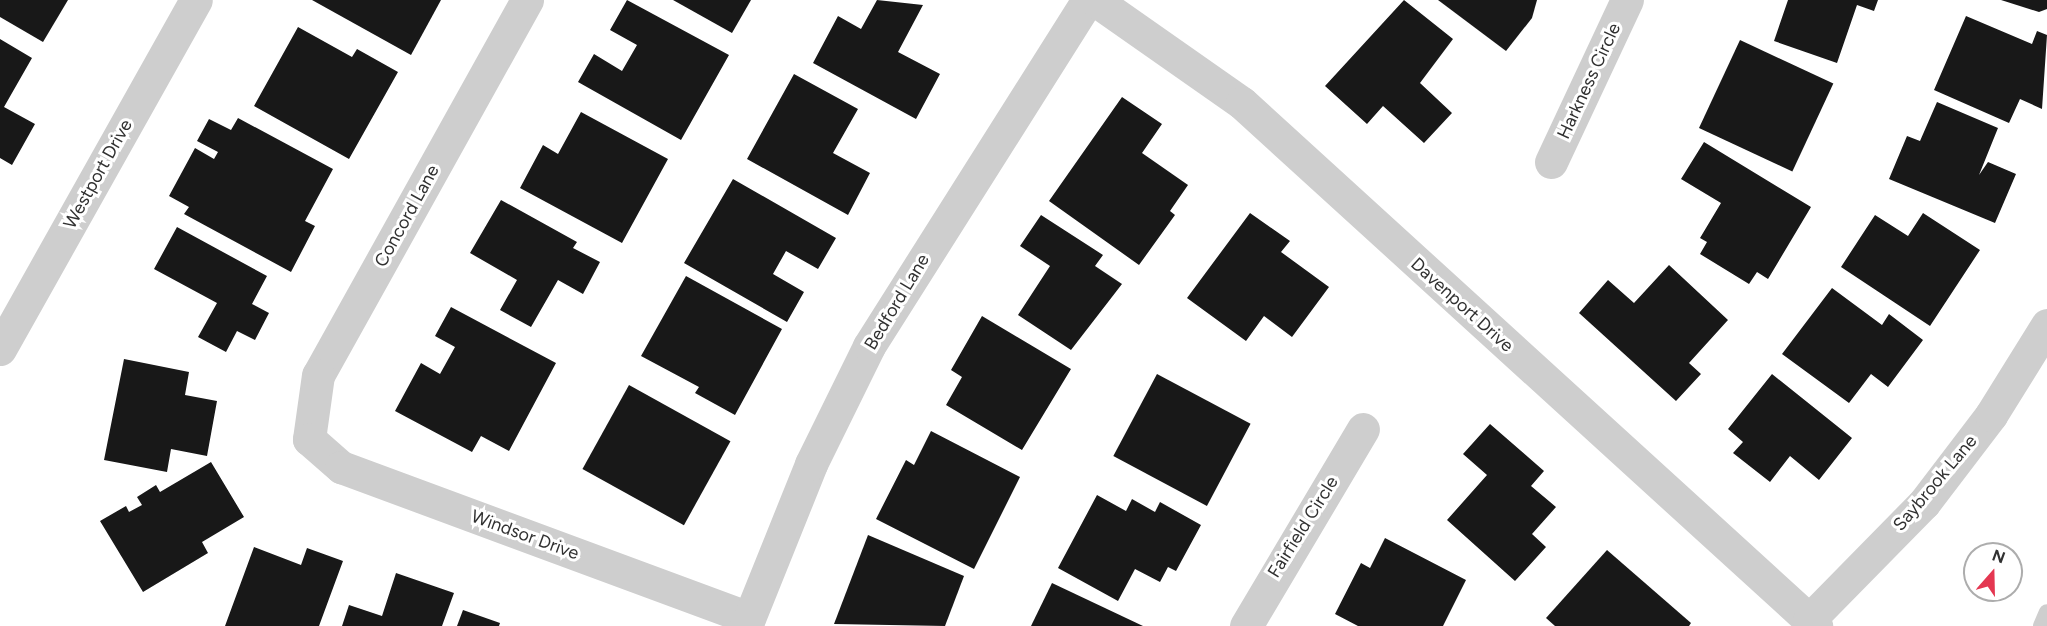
<!DOCTYPE html>
<style>
body{margin:0}
#map{position:relative;width:2047px;height:626px;overflow:hidden;background:#fff;font-family:Figtree,sans-serif}
div>[style]{position:absolute}
[style*='--x']{left:calc(var(--x)*1px);top:calc(var(--y)*1px);width:calc(var(--w)*1px);rotate:calc(var(--a)*1deg)}
.building>*{inset:0;background:#181818;transform-origin:0 0}
.service>*{height:16px;margin:-8px;padding:0 8px;transform-origin:8px;border-radius:8px;background:#cecece}
.minor>*{height:33px;margin:-16.5px;padding:0 16.5px;transform-origin:16.5px;border-radius:16.5px;background:#cecece}
.tertiary>*{height:33px;margin:-16.5px;padding:0 16.5px;transform-origin:16.5px;border-radius:16.5px;background:#cecece}
span{translate:-50% -50%;white-space:nowrap;text-align:center;line-height:1.15;-webkit-text-stroke:6px #fff;paint-order:stroke}
.street-label{font-size:18px;color:#313131}
.north{position:absolute;left:1963px;top:542px;width:60px;height:60px;box-sizing:border-box;background:#fff;border:2px solid #adadad;border-radius:50%;rotate:20deg;font-size:16px;font-weight:700;line-height:24px;text-align:center;color:#313131}
.north::after{content:'';display:block;margin:auto;width:21px;height:27px;background:#e43751;clip-path:polygon(50% 0,100% 100%,50% 72%,0 100%)}
</style>
<div id="map">
<div class="building">
<i style="clip-path:polygon(0 0,68px 0,43px 42px,0 17px)"></i>
<i style="clip-path:polygon(312px 0,441px 0,411px 55px)"></i>
<i style="clip-path:polygon(627px 0,729px 55px,681px 140px,578px 82px,594px 54px,622px 71px,637px 45px,610px 30px)"></i>
<i style="clip-path:polygon(673px 0,751px 0,732px 33px)"></i>
<i style="clip-path:polygon(877px 0,923px 5px,898px 52px,940px 74px,916px 119px,813px 63px,838px 16px,861px 29px)"></i>
<i style="clip-path:polygon(1404px 0,1453px 39px,1420px 83px,1452px 113px,1424px 143px,1383px 106px,1367px 124px,1325px 86px)"></i>
<i style="clip-path:polygon(1438px 0,1537px 0,1532px 18px,1506px 51px)"></i>
<i style="clip-path:polygon(1788px 0,1878px 0,1874px 11px,1857px 5px,1837px 63px,1774px 41px)"></i>
<i style="clip-path:polygon(2001px 0,2047px 0,2047px 9px,2039px 12px)"></i>
<i style="clip-path:polygon(1966px 16px,2032px 44px,2037px 31px,2047px 35px,2042px 109px,2020px 99px,2009px 123px,1934px 90px)"></i>
<i style="clip-path:polygon(298px 27px,352px 57px,357px 49px,398px 72px,349px 159px,254px 106px)"></i>
<i style="clip-path:polygon(0 39px,32px 58px,4px 107px,35px 124px,12px 165px,0 158px)"></i>
<i style="left:1740px;top:40px;width:103px;height:97px;rotate:25deg"></i>
<i style="clip-path:polygon(794px 74px,858px 109px,833px 153px,870px 173px,848px 215px,747px 159px)"></i>
<i style="clip-path:polygon(1122px 97px,1162px 124px,1142px 153px,1188px 185px,1170px 211px,1175px 215px,1139px 265px,1049px 201px)"></i>
<i style="clip-path:polygon(1937px 102px,1998px 128px,1979px 175px,1988px 162px,2016px 174px,1995px 223px,1889px 179px,1907px 136px,1920px 141px)"></i>
<i style="clip-path:polygon(581px 112px,668px 159px,622px 243px,520px 188px,543px 145px,558px 154px)"></i>
<i style="clip-path:polygon(238px 118px,333px 169px,305px 221px,315px 226px,291px 272px,184px 214px,189px 207px,169px 196px,195px 148px,214px 159px,218px 152px,197px 141px,209px 119px,231px 130px)"></i>
<i style="clip-path:polygon(1704px 142px,1811px 207px,1768px 279px,1757px 272px,1749px 284px,1700px 254px,1707px 242px,1700px 238px,1721px 203px,1681px 179px)"></i>
<i style="clip-path:polygon(733px 179px,836px 238px,818px 269px,786px 251px,773px 274px,804px 292px,787px 322px,684px 263px)"></i>
<i style="clip-path:polygon(501px 200px,577px 242px,573px 248px,600px 262px,583px 294px,558px 280px,531px 327px,500px 310px,517px 280px,470px 253px)"></i>
<i style="clip-path:polygon(1250px 213px,1290px 241px,1281px 252px,1329px 287px,1292px 337px,1264px 316px,1246px 341px,1187px 298px)"></i>
<i style="clip-path:polygon(1923px 213px,1980px 250px,1930px 326px,1841px 267px,1875px 215px,1908px 236px)"></i>
<i style="clip-path:polygon(1041px 215px,1103px 255px,1095px 266px,1122px 284px,1071px 350px,1018px 315px,1050px 266px,1020px 246px)"></i>
<i style="clip-path:polygon(177px 227px,267px 276px,252px 304px,269px 313px,255px 340px,237px 331px,226px 352px,198px 337px,217px 303px,154px 269px)"></i>
<i style="clip-path:polygon(1669px 265px,1728px 320px,1689px 363px,1701px 374px,1676px 401px,1579px 313px,1608px 280px,1634px 303px)"></i>
<i style="clip-path:polygon(686px 276px,782px 329px,735px 415px,695px 393px,699px 387px,641px 356px)"></i>
<i style="clip-path:polygon(1832px 288px,1882px 325px,1889px 314px,1923px 340px,1888px 387px,1871px 374px,1849px 403px,1782px 354px)"></i>
<i style="clip-path:polygon(451px 307px,556px 363px,509px 451px,481px 436px,472px 452px,395px 411px,421px 363px,440px 374px,455px 347px,435px 336px)"></i>
<i style="clip-path:polygon(982px 316px,1071px 369px,1022px 450px,946px 405px,962px 377px,951px 370px)"></i>
<i style="clip-path:polygon(124px 359px,189px 372px,185px 395px,217px 401px,207px 456px,171px 449px,167px 472px,104px 460px)"></i>
<i style="left:1157px;top:374px;width:106px;height:93px;rotate:28deg"></i>
<i style="clip-path:polygon(1772px 374px,1852px 438px,1819px 480px,1790px 456px,1770px 482px,1733px 453px,1743px 442px,1728px 429px)"></i>
<i style="left:629px;top:385px;width:116px;height:96px;rotate:29deg"></i>
<i style="clip-path:polygon(1490px 424px,1544px 471px,1531px 486px,1556px 507px,1532px 534px,1546px 547px,1515px 581px,1447px 520px,1487px 475px,1463px 454px)"></i>
<i style="clip-path:polygon(931px 431px,1020px 477px,974px 569px,876px 519px,906px 460px,914px 465px)"></i>
<i style="clip-path:polygon(211px 462px,244px 517px,202px 542px,208px 553px,143px 592px,100px 521px,126px 506px,129px 512px,142px 505px,137px 497px,156px 485px,160px 492px)"></i>
<i style="clip-path:polygon(1097px 495px,1126px 511px,1132px 499px,1155px 512px,1160px 502px,1201px 525px,1176px 571px,1168px 567px,1160px 582px,1135px 569px,1118px 601px,1058px 568px)"></i>
<i style="clip-path:polygon(868px 535px,964px 576px,945px 626px,834px 624px)"></i>
<i style="clip-path:polygon(1385px 538px,1466px 580px,1443px 626px,1358px 626px,1335px 614px,1361px 563px,1370px 568px)"></i>
<i style="clip-path:polygon(254px 547px,301px 565px,307px 548px,343px 561px,319px 626px,225px 626px)"></i>
<i style="clip-path:polygon(1607px 550px,1691px 623px,1689px 626px,1555px 626px,1546px 618px)"></i>
<i style="clip-path:polygon(396px 573px,454px 593px,442px 626px,342px 626px,349px 605px,382px 616px)"></i>
<i style="clip-path:polygon(1052px 583px,1143px 626px,1031px 626px)"></i>
<i style="clip-path:polygon(463px 610px,500px 623px,499px 626px,457px 626px)"></i>
</div>
<div class="service">
<i style="--x:2041;--y:626;--w:15;--a:-67"></i>
</div>
<div class="minor">
<i style="--x:527;--y:0;--w:429;--a:119.1"></i>
<i style="--x:318;--y:375;--w:65;--a:98"></i>
<i style="--x:309;--y:439;--w:43;--a:41.2"></i>
<i style="--x:341;--y:467;--w:435;--a:20.3"></i>
<i style="--x:1551;--y:162;--w:179;--a:-64.9"></i>
<i style="--x:0;--y:349;--w:400;--a:-60.7"></i>
<i style="--x:746;--y:626;--w:175;--a:-68.1"></i>
<i style="--x:811;--y:464;--w:131;--a:-63.8"></i>
<i style="--x:869;--y:346;--w:409;--a:-57.7"></i>
<i style="--x:1246;--y:626;--w:229;--a:-59.3"></i>
</div>
<div class="tertiary">
<i style="--x:1095;--y:0;--w:179;--a:35"></i>
<i style="--x:1242;--y:103;--w:777;--a:42.34"></i>
<i style="--x:1809;--y:620;--w:164;--a:-45.5"></i>
<i style="--x:1924;--y:503;--w:111;--a:-52.7"></i>
<i style="--x:1991;--y:415;--w:106;--a:-58.1"></i>
</div>
<div class="street-label">
<span style="left:1589px;top:81px;rotate:-65deg">Harkness Circle</span>
<span style="left:98px;top:174px;rotate:-61deg">Westport Drive</span>
<span style="left:407px;top:216px;rotate:-61deg">Concord Lane</span>
<span style="left:897px;top:302px;rotate:-59deg">Bedford Lane</span>
<span style="left:1462px;top:305px;rotate:42deg">Davenport Drive</span>
<span style="left:1935px;top:483px;rotate:-50deg">Saybrook Lane</span>
<span style="left:1303px;top:527px;rotate:-58deg">Fairfield Circle</span>
<span style="left:525px;top:535px;rotate:20deg">Windsor Drive</span>
</div>
<div class="north">N</div>
</div>
